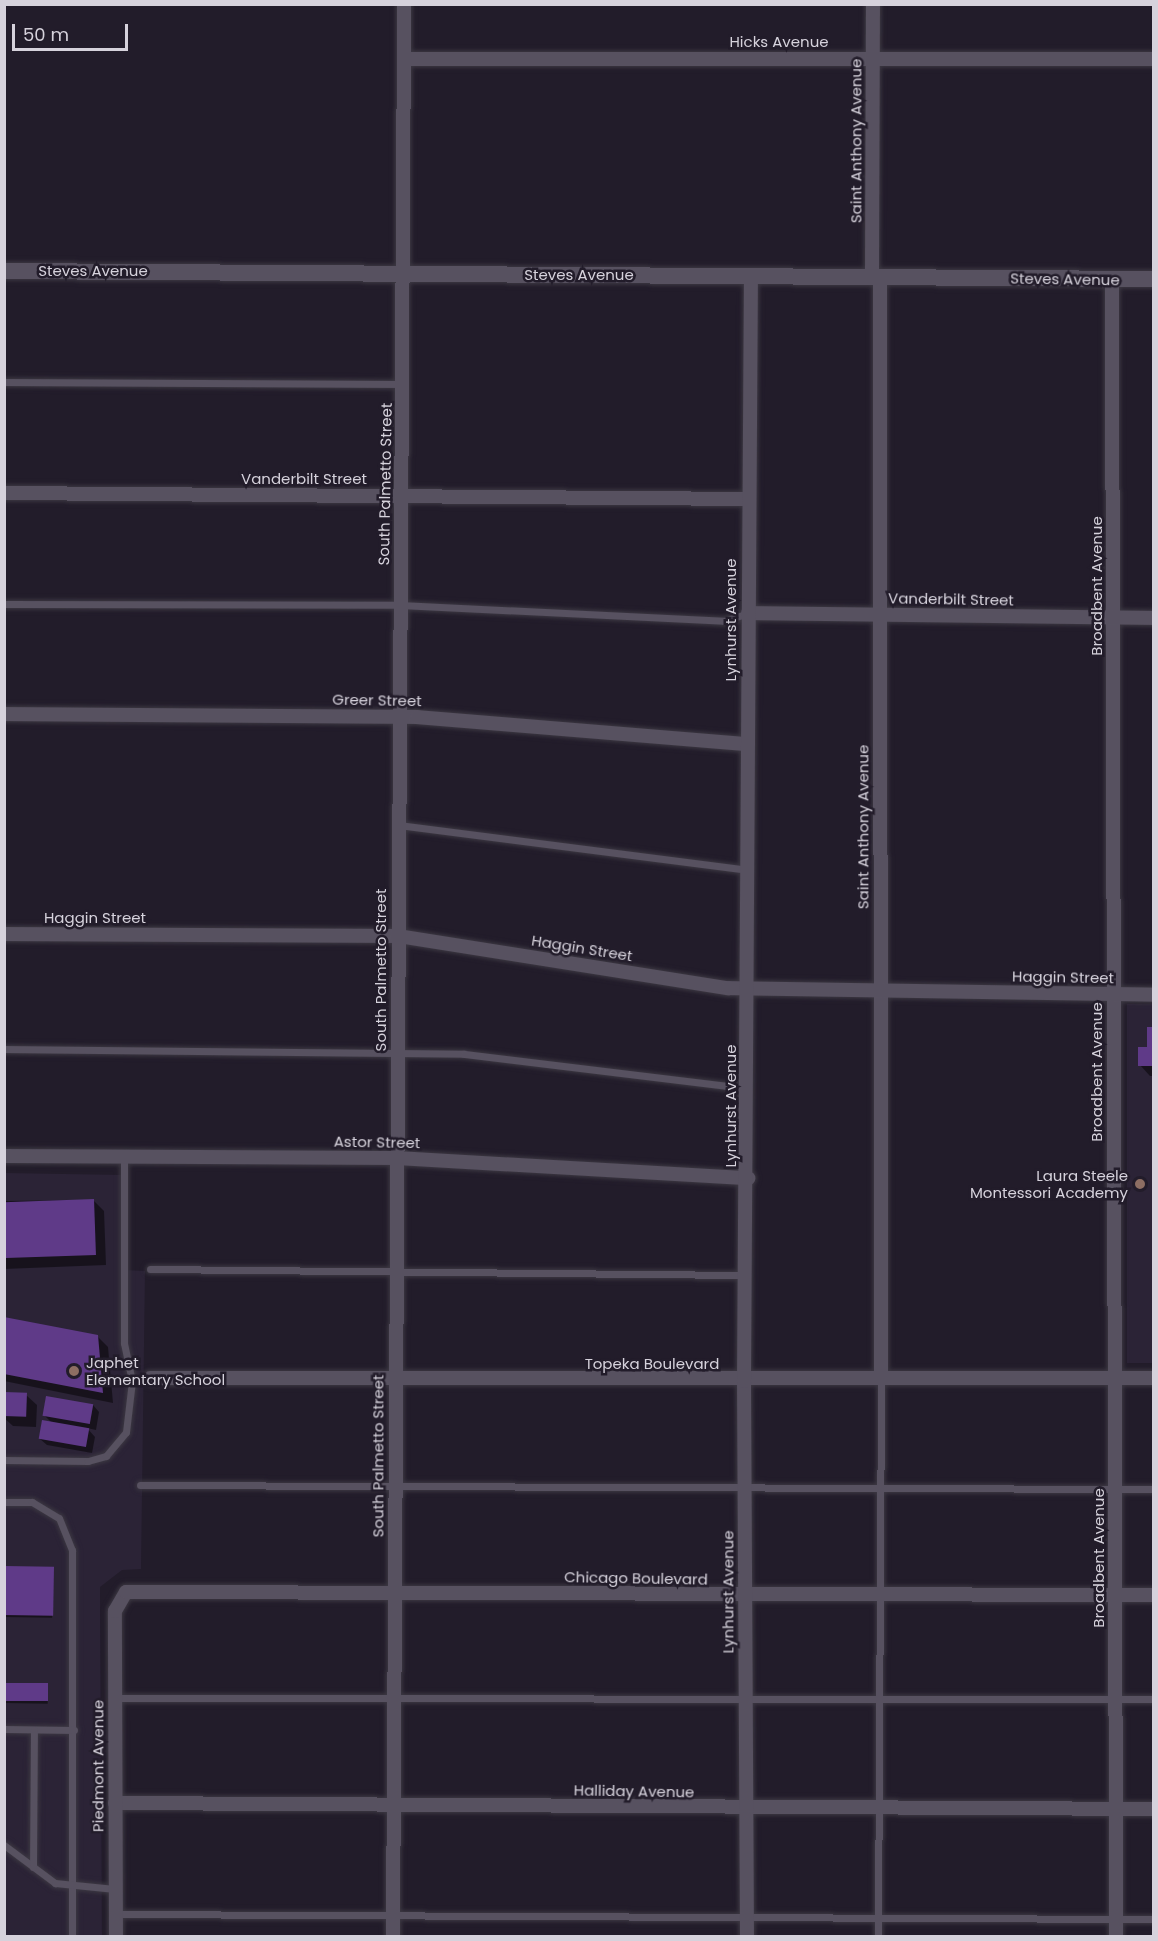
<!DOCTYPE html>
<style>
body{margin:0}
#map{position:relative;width:1158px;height:1941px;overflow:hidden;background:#221c2a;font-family:Poppins,sans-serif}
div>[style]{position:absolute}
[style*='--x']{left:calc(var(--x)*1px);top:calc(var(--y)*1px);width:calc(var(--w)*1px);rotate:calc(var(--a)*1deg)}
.built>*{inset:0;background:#2b2336;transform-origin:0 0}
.shadow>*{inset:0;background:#0007;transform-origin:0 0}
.building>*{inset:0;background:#5f3a88;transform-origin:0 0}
.roads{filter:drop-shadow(0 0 2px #3c3842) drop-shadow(0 0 2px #3c3842)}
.service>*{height:7px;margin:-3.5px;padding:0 3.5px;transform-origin:3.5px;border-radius:3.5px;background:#575160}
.minor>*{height:14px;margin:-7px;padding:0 7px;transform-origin:7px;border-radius:7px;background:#575160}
.tertiary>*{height:16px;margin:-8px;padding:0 8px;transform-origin:8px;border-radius:8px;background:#575160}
.dots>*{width:16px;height:16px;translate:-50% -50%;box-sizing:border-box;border:3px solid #221c2a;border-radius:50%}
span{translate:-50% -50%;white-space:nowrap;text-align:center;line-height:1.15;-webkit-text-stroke:5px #221c2a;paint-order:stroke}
.street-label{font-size:15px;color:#d6d2dc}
.poi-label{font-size:15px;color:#d6d2dc}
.right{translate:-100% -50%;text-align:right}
.left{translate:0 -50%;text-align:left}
.frame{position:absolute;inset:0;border:6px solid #d6d2dc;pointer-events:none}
.scale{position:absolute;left:12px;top:24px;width:116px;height:27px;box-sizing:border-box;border:3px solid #d6d2dc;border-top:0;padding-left:8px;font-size:18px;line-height:21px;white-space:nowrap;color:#d6d2dc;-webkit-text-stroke:4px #221c2a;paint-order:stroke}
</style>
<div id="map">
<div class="built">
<i style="left:1127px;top:1004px;width:26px;height:359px"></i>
<i style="clip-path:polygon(5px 1173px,124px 1175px,124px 1270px,145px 1271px,141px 1569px,122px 1570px,100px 1587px,102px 1936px,5px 1936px)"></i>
</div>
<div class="shadow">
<i style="clip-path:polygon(1154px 1028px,1154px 1076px,1150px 1076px,1140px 1065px)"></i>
<i style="clip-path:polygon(93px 1200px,104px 1211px,106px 1265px,4px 1269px,4px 1201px)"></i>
<i style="clip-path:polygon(4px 1318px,98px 1337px,108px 1347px,113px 1403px,4px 1381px)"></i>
<i style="clip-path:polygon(4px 1394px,26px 1395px,37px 1405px,36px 1427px,13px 1426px,4px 1418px)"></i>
<i style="clip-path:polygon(93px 1405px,99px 1412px,96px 1430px,87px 1428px,95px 1437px,92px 1453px,47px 1445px,40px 1439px,52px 1423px,44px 1415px)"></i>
<i style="left:4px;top:1567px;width:49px;height:50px;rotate:1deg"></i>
<i style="left:4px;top:1684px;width:44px;height:19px;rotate:1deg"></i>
</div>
<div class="building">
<i style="clip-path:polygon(1147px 1027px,1154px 1027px,1154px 1066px,1138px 1066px,1138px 1047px,1147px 1047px)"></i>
<i style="left:94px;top:1199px;width:56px;height:90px;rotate:88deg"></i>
<i style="clip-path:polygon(4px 1317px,98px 1335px,103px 1393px,4px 1374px)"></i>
<i style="left:4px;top:1392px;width:23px;height:24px;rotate:2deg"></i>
<i style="left:46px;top:1396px;width:48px;height:20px;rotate:10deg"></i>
<i style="left:42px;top:1420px;width:48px;height:19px;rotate:10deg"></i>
<i style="left:4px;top:1566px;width:50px;height:49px;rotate:1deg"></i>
<i style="left:4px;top:1683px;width:44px;height:18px"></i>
</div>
<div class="roads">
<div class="service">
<i style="--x:4;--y:382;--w:399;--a:0.3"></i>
<i style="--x:4;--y:604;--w:396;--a:0.1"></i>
<i style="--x:400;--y:605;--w:324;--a:2.8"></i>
<i style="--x:724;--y:621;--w:25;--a:-18"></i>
<i style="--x:398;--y:825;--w:352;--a:7.3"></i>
<i style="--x:4;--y:1049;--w:460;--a:0.6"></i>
<i style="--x:464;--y:1054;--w:285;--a:6.9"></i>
<i style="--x:150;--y:1269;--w:594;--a:0.58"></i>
<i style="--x:4;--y:1460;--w:84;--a:0.7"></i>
<i style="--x:88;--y:1461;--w:19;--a:-16"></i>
<i style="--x:106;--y:1456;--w:31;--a:-50"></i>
<i style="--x:126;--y:1432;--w:51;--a:-83.3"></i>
<i style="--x:132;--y:1381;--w:39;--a:-102"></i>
<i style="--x:124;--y:1343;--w:186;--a:-90"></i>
<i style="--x:140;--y:1485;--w:1014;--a:0.23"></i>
<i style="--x:4;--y:1502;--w:28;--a:0"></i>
<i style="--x:32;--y:1502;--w:31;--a:31"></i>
<i style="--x:59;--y:1518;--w:35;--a:68"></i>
<i style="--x:72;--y:1550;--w:386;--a:90"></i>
<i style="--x:115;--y:1698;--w:1039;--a:0.06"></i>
<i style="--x:4;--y:1729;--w:70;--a:0.8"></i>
<i style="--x:4;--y:1845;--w:64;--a:36.7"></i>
<i style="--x:55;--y:1883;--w:60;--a:5.7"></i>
<i style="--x:33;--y:1867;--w:137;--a:-89.6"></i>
<i style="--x:115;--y:1914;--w:1039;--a:0.28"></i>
<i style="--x:878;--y:1936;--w:558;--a:-89.69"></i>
</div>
<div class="minor">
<i style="--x:404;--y:59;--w:750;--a:0"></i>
<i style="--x:872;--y:277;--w:273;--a:-89.8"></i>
<i style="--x:880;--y:277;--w:1101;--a:89.95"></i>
<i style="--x:1112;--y:279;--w:1657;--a:89.86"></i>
<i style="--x:4;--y:493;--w:744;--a:0.46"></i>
<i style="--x:748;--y:613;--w:406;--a:0.7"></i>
<i style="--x:4;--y:714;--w:413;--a:0.4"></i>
<i style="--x:417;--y:717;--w:331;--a:4.7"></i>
<i style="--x:4;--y:934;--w:394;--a:0.3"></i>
<i style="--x:398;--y:936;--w:334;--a:9"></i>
<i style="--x:728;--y:988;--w:426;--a:0.9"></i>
<i style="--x:4;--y:1156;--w:393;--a:0.3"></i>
<i style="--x:397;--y:1158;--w:352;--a:3.3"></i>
<i style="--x:150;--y:1378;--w:1004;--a:0"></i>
<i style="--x:115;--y:1803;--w:1039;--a:0.33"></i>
<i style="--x:116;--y:1936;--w:325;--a:-90.2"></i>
<i style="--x:115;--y:1611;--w:22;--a:-60"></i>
<i style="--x:126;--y:1592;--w:1028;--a:0.17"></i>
<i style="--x:393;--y:1936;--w:1932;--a:-89.67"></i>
<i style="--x:747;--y:1936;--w:555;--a:-90.31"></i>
<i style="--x:744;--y:1381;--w:1105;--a:-89.64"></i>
</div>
<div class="tertiary">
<i style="--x:4;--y:271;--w:1150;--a:0.4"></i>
</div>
</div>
<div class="dots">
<i style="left:1140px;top:1184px;background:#8d6e63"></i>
<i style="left:74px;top:1371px;background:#8d6e63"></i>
</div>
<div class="street-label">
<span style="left:779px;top:42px">Hicks Avenue</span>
<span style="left:856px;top:141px;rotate:-90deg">Saint Anthony Avenue</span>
<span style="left:93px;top:271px">Steves Avenue</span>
<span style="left:579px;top:275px">Steves Avenue</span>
<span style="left:1065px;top:279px;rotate:1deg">Steves Avenue</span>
<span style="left:304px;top:479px">Vanderbilt Street</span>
<span style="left:385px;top:484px;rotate:-89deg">South Palmetto Street</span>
<span style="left:1097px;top:586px;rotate:-90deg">Broadbent Avenue</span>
<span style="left:951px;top:599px;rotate:1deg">Vanderbilt Street</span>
<span style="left:731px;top:620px;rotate:-90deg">Lynhurst Avenue</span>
<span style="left:377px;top:700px;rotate:1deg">Greer Street</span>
<span style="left:863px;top:827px;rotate:-90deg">Saint Anthony Avenue</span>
<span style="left:95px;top:918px">Haggin Street</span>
<span style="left:582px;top:948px;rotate:9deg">Haggin Street</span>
<span style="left:381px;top:970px;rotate:-90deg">South Palmetto Street</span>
<span style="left:1063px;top:977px;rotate:1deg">Haggin Street</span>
<span style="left:1097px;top:1072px;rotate:-90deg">Broadbent Avenue</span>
<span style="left:731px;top:1106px;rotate:-90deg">Lynhurst Avenue</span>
<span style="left:377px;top:1142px;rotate:1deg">Astor Street</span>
<span style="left:652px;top:1364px">Topeka Boulevard</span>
<span style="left:378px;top:1456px;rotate:-90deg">South Palmetto Street</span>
<span style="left:1099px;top:1558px;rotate:-90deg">Broadbent Avenue</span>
<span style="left:636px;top:1578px;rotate:1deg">Chicago Boulevard</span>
<span style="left:728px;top:1592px;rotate:-90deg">Lynhurst Avenue</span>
<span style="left:98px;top:1766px;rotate:-90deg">Piedmont Avenue</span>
<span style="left:634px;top:1791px;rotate:1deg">Halliday Avenue</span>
</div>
<div class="poi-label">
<span class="right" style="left:1128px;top:1184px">Laura Steele<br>Montessori Academy</span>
<span class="left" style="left:86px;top:1371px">Japhet<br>Elementary School</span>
</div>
<div class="frame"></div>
<div class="scale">50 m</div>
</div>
